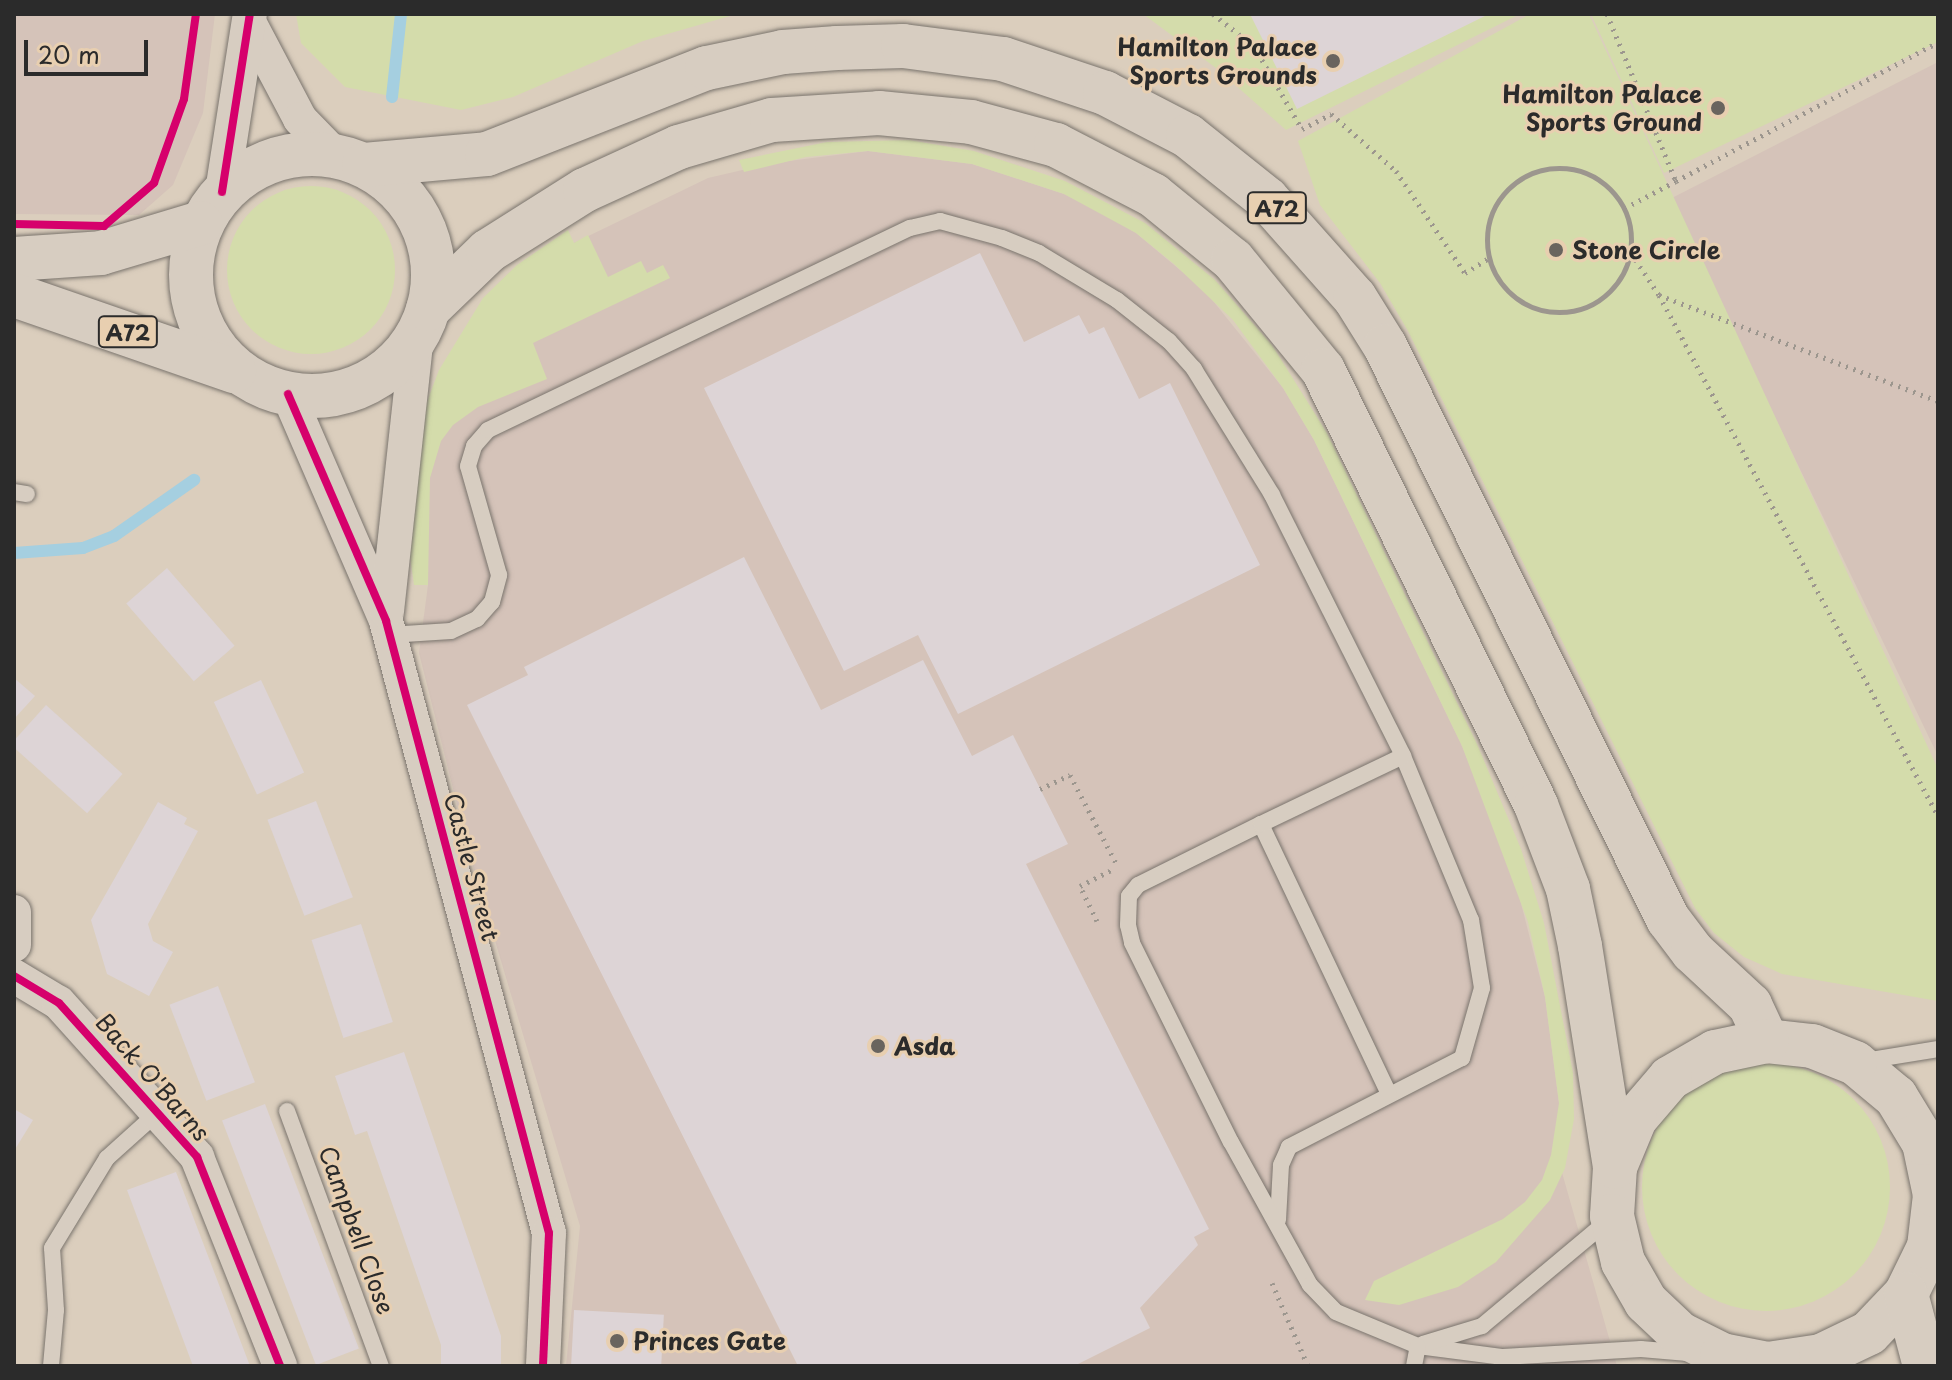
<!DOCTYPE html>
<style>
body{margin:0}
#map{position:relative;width:1952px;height:1380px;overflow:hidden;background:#dbcebd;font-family:"Playpen Sans",sans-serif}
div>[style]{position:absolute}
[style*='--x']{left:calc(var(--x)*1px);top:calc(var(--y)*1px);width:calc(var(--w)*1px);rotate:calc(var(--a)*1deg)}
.built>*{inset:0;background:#d5c3b9}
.green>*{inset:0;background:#d4dcab}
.round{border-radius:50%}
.stream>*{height:12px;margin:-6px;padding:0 6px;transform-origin:6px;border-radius:6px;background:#a5cfe0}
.building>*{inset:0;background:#ddd4d6;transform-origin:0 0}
.path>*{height:5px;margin-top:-2.5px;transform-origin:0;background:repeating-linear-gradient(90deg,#9c968e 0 2px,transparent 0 8px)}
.path>.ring{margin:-2.5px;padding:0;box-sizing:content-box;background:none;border:5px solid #9c968e;border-radius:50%}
.roads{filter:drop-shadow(0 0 2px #7a746d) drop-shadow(0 0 2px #7a746d)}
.service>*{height:16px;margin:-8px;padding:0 8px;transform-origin:8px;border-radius:8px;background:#d7cdc1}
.minor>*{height:34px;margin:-17px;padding:0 17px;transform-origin:17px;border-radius:17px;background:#d7cdc1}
.primary>*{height:44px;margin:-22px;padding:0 22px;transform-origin:22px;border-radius:22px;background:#d7cdc1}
.primary>.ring{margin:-22px;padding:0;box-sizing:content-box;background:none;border:44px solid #d7cdc1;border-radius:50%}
.cycleway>*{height:8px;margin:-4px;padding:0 4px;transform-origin:4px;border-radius:4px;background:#d6006c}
.dots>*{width:22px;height:22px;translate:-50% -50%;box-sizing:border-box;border:4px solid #e8cfb0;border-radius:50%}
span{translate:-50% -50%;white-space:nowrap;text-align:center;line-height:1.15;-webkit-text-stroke:6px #e8cfb0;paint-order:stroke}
.shield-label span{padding:2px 6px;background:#e8cfb0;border:2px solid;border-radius:6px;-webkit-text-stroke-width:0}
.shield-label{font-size:22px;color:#2b2b2b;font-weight:700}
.poi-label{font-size:24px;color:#2b2b2b;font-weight:700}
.right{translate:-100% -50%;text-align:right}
.left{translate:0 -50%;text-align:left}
.street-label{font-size:24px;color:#2b2b2b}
.frame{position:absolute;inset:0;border:16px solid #2b2b2b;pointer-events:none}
.scale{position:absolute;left:24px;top:40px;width:124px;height:36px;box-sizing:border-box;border:4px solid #2b2b2b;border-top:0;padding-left:10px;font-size:24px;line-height:28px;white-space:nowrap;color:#2b2b2b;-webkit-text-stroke:6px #e8cfb0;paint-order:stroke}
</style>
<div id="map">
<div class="built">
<i style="clip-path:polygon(14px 14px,215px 14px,203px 113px,173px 185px,139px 215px,14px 214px)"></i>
<i style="clip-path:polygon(1938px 62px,1938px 756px,1670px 199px)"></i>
<i style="clip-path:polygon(868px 151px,972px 164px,1064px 194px,1104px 214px,1136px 233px,1205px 291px,1283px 388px,1314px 440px,1462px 746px,1514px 876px,1545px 997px,1559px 1103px,1559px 1162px,1617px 1366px,566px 1366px,580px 1226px,471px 860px,419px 653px,428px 585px,426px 490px,431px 439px,574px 243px,708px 178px,773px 163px)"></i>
</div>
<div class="green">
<i style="clip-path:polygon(296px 14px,737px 14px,643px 41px,513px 97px,461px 110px,345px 87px,301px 43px)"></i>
<i style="clip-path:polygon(1143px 14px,1520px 14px,1286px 130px,1216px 68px)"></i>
<i style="clip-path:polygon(1530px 14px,1589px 14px,1938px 769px,1938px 1001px,1782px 974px,1744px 957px,1714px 933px,1695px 908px,1408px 331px,1380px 283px,1320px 205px,1298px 141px)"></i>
<i style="clip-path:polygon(1591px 14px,1938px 14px,1938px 42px,1664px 173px)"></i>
<i style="clip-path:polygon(909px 140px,974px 151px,1065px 181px,1145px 223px,1215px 280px,1272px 345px,1327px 433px,1477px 744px,1521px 849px,1544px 923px,1573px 1073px,1574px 1119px,1565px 1168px,1550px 1200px,1496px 1262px,1458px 1287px,1399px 1305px,1365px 1300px,1374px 1281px,1503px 1219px,1525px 1202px,1542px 1180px,1551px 1155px,1559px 1103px,1545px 997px,1528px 922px,1462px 746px,1314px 440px,1283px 388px,1233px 320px,1174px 264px,1136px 233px,1064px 194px,972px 164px,868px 151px,806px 157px,744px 172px,739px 160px,827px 142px)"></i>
<i class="round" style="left:227px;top:186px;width:168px;height:168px"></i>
<i style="clip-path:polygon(568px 230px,574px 243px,588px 235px,608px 277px,641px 261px,647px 273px,663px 265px,670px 278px,533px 343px,547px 379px,478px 407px,453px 425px,441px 441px,430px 478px,428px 585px,414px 585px,408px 543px,423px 412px,439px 370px,483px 298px,517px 265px)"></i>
<i class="round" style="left:1642px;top:1063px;width:248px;height:248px"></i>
</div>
<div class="stream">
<i style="--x:392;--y:97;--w:83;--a:-83.8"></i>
<i style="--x:14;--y:553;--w:69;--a:-4.1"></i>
<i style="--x:83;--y:548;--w:33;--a:-21"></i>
<i style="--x:114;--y:536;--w:98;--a:-35"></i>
</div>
<div class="building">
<i style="clip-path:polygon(1250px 14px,1489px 14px,1297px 109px)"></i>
<i style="clip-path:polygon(980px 253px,1024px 342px,1079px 315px,1089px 334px,1104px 327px,1139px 399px,1170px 383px,1260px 565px,958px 714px,918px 635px,844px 671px,704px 388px)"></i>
<i style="clip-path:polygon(744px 557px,821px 710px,923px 660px,972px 756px,1013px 735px,1068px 844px,1026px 864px,1209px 1229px,1194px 1237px,1198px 1245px,1140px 1308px,1150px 1328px,1074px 1366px,798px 1366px,467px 705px,528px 675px,524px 667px)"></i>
<i style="left:167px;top:568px;width:103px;height:54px;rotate:49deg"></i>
<i style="clip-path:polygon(14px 678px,35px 696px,14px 719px)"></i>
<i style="left:261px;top:680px;width:102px;height:52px;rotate:65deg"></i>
<i style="left:46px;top:705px;width:103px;height:53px;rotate:42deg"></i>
<i style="left:316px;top:801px;width:103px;height:52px;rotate:69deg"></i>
<i style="clip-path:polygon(158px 802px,187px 818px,184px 824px,198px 831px,148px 924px,153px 941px,173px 952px,149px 996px,107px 974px,91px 920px)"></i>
<i style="left:361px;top:924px;width:103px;height:52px;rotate:72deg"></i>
<i style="left:218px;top:986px;width:103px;height:52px;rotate:69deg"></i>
<i style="clip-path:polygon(404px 1052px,501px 1336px,501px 1366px,441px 1366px,441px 1345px,367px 1131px,355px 1135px,335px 1076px)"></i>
<i style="left:265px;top:1104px;width:262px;height:46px;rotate:69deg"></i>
<i style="clip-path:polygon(14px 1109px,33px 1120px,14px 1151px)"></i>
<i style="clip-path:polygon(176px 1172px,192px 1214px,250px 1366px,193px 1366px,127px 1190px)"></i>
<i style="left:574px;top:1310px;width:90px;height:56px;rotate:3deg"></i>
</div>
<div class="path">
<i style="--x:1213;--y:14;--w:52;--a:38"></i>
<i style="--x:1254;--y:46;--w:96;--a:60"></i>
<i style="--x:1302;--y:129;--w:33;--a:-27"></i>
<i style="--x:1331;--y:114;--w:86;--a:41.2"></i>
<i style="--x:1396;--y:171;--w:123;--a:55.9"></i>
<i style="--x:1465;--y:273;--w:28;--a:-32"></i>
<i style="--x:1607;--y:14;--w:181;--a:67.6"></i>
<i style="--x:1676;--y:181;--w:58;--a:152.1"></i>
<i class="ring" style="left:1487px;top:168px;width:139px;height:139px"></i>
<i style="--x:1676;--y:181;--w:297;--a:-27.9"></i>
<i style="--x:1631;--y:253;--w:50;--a:56.3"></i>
<i style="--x:1659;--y:295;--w:298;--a:20.8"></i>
<i style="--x:1659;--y:295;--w:591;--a:61.83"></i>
<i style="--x:1040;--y:789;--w:33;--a:-25"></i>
<i style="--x:1070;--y:775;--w:102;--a:62.4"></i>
<i style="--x:1097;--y:921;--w:39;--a:-116"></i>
<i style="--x:1080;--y:886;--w:35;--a:-27"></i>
<i style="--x:1272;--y:1283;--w:90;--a:66.6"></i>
</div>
<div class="roads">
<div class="service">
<i style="--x:14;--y:492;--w:13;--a:9"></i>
<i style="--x:389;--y:635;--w:62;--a:-3.7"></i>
<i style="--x:451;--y:631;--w:29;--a:-25"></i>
<i style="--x:477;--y:619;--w:23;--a:-49"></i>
<i style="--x:492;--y:602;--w:28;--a:-75"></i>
<i style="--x:499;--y:575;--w:113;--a:-105.9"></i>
<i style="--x:468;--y:466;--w:21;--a:-73"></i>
<i style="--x:474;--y:446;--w:21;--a:-49"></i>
<i style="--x:488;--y:430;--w:468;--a:-25.6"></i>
<i style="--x:910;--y:228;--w:31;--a:-13"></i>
<i style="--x:940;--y:221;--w:64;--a:15.3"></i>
<i style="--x:1002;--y:238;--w:40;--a:22"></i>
<i style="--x:1039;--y:253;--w:91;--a:31.1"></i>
<i style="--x:1117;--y:300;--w:66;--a:38.3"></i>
<i style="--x:1169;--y:341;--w:38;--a:48"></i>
<i style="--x:1194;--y:369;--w:148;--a:58.2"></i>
<i style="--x:1272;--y:495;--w:292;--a:63.3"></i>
<i style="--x:1403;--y:756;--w:178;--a:67.5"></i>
<i style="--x:1471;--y:920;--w:69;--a:80.8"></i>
<i style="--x:1482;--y:988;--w:73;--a:105.9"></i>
<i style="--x:1462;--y:1058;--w:195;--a:152.8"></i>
<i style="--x:1289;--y:1147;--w:20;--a:114"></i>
<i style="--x:1281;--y:1165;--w:55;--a:93.1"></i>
<i style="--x:1261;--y:824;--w:137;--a:153.6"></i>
<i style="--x:1138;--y:885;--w:14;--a:129"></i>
<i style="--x:1129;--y:896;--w:29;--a:92"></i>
<i style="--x:1128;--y:925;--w:18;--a:77"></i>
<i style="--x:1132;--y:943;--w:222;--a:63.6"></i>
<i style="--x:1231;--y:1142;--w:163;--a:61.1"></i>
<i style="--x:1310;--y:1285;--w:37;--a:46"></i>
<i style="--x:1336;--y:1312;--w:89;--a:22.5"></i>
<i style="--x:1418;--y:1346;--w:86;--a:7.4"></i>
<i style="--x:1503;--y:1357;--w:138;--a:-3.3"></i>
<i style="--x:1641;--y:1349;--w:47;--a:4.9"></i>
<i style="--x:1864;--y:1061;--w:75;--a:-9.2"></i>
<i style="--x:1389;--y:1094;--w:299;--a:-115.4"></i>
<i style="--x:1261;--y:824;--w:157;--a:-25.6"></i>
<i style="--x:287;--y:1111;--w:272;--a:69.8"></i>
<i style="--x:1423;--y:1344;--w:62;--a:-17"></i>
<i style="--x:1482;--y:1326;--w:167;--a:-39.9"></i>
<i style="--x:51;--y:1366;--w:56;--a:-84.9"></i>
<i style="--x:56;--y:1310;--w:62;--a:-93.7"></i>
<i style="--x:52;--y:1248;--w:105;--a:-58.6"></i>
<i style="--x:107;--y:1158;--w:69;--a:-42"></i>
<i style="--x:1414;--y:1366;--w:20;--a:-79"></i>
</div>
<div class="minor">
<i style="--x:250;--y:24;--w:107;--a:62.2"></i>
<i style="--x:300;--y:119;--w:52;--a:45.8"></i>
<i style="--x:222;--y:192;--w:180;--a:-81.1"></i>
<i style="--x:288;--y:394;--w:247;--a:66.6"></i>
<i style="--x:386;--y:621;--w:633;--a:75.09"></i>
<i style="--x:549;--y:1233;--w:133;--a:92.6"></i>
<i style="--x:387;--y:611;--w:276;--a:-83.8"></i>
<i style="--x:14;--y:912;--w:33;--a:90"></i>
<i style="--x:14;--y:976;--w:52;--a:31"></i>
<i style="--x:59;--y:1003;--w:207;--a:48.1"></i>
<i style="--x:197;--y:1157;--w:225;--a:68.3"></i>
</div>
<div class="primary">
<i class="ring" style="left:191px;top:154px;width:198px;height:198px"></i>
<i style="--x:364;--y:165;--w:123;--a:-5.1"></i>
<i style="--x:487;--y:154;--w:236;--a:-21.4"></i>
<i style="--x:707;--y:68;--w:78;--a:-11.9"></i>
<i style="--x:783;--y:52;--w:54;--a:-4.2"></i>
<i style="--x:837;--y:48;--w:66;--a:-1.7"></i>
<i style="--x:903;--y:46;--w:101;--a:7.4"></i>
<i style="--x:1003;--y:59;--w:108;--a:18.4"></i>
<i style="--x:1105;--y:93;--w:93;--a:27.4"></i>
<i style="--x:1188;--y:136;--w:101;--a:38.6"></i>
<i style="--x:1267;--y:199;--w:132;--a:48.4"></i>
<i style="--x:1355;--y:298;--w:57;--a:58"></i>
<i style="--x:1385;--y:346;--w:639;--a:63.72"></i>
<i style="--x:1668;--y:919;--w:41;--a:52.9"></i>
<i style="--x:1693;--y:952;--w:78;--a:42.9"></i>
<i style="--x:1750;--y:1005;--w:40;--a:65"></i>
<i style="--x:14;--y:259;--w:87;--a:-3.9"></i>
<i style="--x:101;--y:253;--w:104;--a:-16.7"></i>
<i style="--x:14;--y:295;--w:233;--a:19.1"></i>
<i style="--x:428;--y:309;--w:83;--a:-44"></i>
<i style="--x:488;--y:251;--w:115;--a:-32.2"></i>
<i style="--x:585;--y:190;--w:103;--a:-24.6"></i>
<i style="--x:679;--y:147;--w:97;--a:-16.2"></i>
<i style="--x:772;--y:120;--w:107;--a:-3.7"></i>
<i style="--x:879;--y:113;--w:92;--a:5.6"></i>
<i style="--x:971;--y:122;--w:88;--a:15.1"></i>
<i style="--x:1056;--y:145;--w:109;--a:27.3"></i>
<i style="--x:1153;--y:195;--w:103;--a:39.1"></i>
<i style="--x:1233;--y:260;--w:142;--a:50.7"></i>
<i style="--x:1323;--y:370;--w:484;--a:63.9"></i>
<i style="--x:1536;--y:805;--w:90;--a:69.1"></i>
<i style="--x:1568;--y:889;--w:58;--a:78.1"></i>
<i style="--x:1580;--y:946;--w:224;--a:81"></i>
<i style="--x:1615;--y:1167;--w:49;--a:93.5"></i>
<i style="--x:1612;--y:1216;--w:47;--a:76.6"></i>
<i style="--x:1623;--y:1262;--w:46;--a:60.1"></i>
<i style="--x:1646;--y:1302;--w:47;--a:43.3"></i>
<i style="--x:1680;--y:1334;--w:47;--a:26.6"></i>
<i style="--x:1722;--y:1355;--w:47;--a:11.1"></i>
<i style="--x:1768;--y:1364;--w:54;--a:-8.6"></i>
<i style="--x:1821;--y:1356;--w:53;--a:-25.6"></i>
<i style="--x:1869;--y:1333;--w:54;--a:-46.5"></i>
<i style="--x:1906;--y:1294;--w:52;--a:-63.9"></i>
<i style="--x:1929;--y:1247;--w:52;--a:-83.4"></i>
<i style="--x:1935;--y:1195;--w:53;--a:-101.9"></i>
<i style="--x:1924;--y:1143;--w:54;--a:-121.3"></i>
<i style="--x:1896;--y:1097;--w:53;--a:-140.3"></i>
<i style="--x:1855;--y:1063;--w:46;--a:-158.4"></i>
<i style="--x:1812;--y:1046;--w:45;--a:-173.7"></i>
<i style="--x:1767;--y:1041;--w:53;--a:168.1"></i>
<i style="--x:1715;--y:1052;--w:52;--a:150"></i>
<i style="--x:1670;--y:1078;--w:54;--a:130.5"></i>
<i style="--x:1635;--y:1119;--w:52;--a:112.6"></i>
<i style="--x:1906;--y:1294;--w:74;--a:75.2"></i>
</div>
</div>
<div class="cycleway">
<i style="--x:222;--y:192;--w:180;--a:-81.1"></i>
<i style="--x:14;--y:224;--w:90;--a:1.3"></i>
<i style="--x:104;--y:226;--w:66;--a:-40.7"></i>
<i style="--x:154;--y:183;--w:89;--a:-70.3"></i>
<i style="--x:184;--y:99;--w:86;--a:-82"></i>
<i style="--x:288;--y:394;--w:247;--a:66.6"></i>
<i style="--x:386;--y:621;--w:633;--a:75.09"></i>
<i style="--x:549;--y:1233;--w:133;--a:92.6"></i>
<i style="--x:14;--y:976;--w:52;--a:31"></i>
<i style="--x:59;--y:1003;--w:207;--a:48.1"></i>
<i style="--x:197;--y:1157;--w:225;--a:68.3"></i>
</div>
<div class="dots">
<i style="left:1333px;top:61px;background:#69645e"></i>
<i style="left:1718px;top:108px;background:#69645e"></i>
<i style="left:1556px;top:250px;background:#69645e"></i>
<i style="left:878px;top:1046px;background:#69645e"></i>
<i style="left:617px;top:1341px;background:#69645e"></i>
</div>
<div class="shield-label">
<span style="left:1277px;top:208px">A72</span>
<span style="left:128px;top:332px">A72</span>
</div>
<div class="poi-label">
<span class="right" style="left:1317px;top:61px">Hamilton Palace<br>Sports Grounds</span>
<span class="right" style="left:1702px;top:108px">Hamilton Palace<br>Sports Ground</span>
<span class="left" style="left:1572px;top:250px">Stone Circle</span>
<span class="left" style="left:894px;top:1046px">Asda</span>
<span class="left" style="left:633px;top:1341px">Princes Gate</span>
</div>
<div class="street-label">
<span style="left:472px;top:867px;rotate:75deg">Castle Street</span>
<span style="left:153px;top:1077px;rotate:49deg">Back O'Barns</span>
<span style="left:357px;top:1230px;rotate:70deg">Campbell Close</span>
</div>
<div class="frame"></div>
<div class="scale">20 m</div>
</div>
